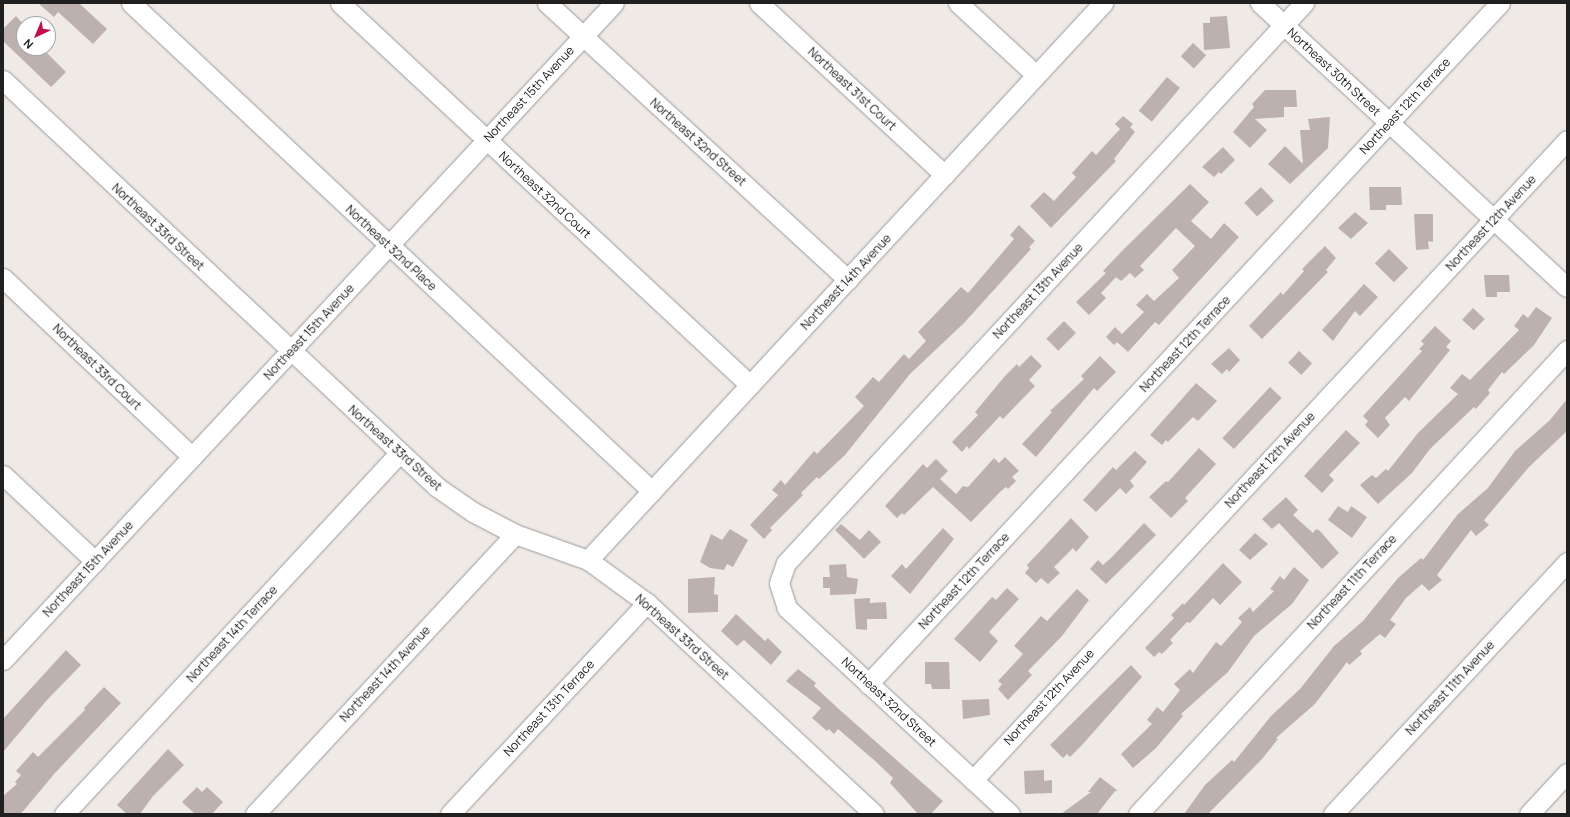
<!DOCTYPE html>
<style>
body{margin:0}
#map{position:relative;width:1570px;height:817px;overflow:hidden;background:#f0eae7;font-family:Manrope,sans-serif}
div>[style]{position:absolute}
[style*='--x']{left:calc(var(--x)*1px);top:calc(var(--y)*1px);width:calc(var(--w)*1px);rotate:calc(var(--a)*1deg)}
.building>*{inset:0;background:#bdb1b0;transform-origin:0 0}
.roads{filter:drop-shadow(0 0 1px #9a9a9a) drop-shadow(0 0 1px #9a9a9a)}
.minor>*{height:19px;margin:-9.5px;padding:0 9.5px;transform-origin:9.5px;border-radius:9.5px;background:#fff}
span{translate:-50% -50%;white-space:nowrap;text-align:center;line-height:1.15;-webkit-text-stroke:3px #fff;paint-order:stroke}
.street-label{font-size:12px;color:#202020}
.frame{position:absolute;inset:0;border:4px solid #202020;pointer-events:none}
.north{position:absolute;left:16px;top:16px;width:40px;height:40px;box-sizing:border-box;background:#fff;border:1px solid #a6a6a6;border-radius:50%;rotate:224deg;font-size:11px;font-weight:700;line-height:16px;text-align:center;color:#202020}
.north::after{content:'';display:block;margin:auto;width:14px;height:18px;background:#c30d48;clip-path:polygon(50% 0,100% 100%,50% 72%,0 100%)}
</style>
<div id="map">
<div class="building">
<i style="clip-path:polygon(38px 3px,79px 3px,107px 29px,93px 44px,58px 12px,54px 17px)"></i>
<i style="clip-path:polygon(16px 16px,24px 25px,24px 48px,42px 48px,66px 72px,51px 87px,3px 41px,3px 29px)"></i>
<i style="clip-path:polygon(1227px 16px,1230px 48px,1204px 50px,1203px 23px,1210px 23px,1210px 17px)"></i>
<i style="left:1193px;top:43px;width:18px;height:18px;rotate:43deg"></i>
<i style="left:1167px;top:77px;width:17px;height:44px;rotate:40deg"></i>
<i style="clip-path:polygon(1265px 90px,1296px 90px,1297px 107px,1284px 107px,1284px 117px,1255px 119px,1267px 130px,1250px 148px,1233px 132px,1254px 107px,1252px 104px)"></i>
<i style="clip-path:polygon(1123px 116px,1133px 124px,1130px 127px,1135px 132px,1114px 159px,1116px 161px,1051px 228px,1030px 206px,1044px 192px,1054px 201px,1076px 177px,1072px 173px,1092px 151px,1096px 155px,1120px 129px,1115px 124px)"></i>
<i style="clip-path:polygon(1330px 117px,1328px 148px,1290px 184px,1268px 164px,1285px 146px,1303px 164px,1300px 130px,1310px 130px,1308px 119px)"></i>
<i style="clip-path:polygon(1223px 147px,1235px 160px,1221px 174px,1219px 172px,1214px 177px,1202px 167px)"></i>
<i style="clip-path:polygon(1190px 184px,1209px 202px,1191px 221px,1211px 239px,1224px 223px,1239px 237px,1159px 325px,1155px 322px,1128px 352px,1117px 342px,1114px 345px,1106px 337px,1115px 327px,1122px 334px,1144px 312px,1136px 305px,1147px 294px,1154px 301px,1179px 278px,1172px 270px,1195px 246px,1176px 228px,1140px 266px,1144px 270px,1135px 278px,1130px 273px,1121px 281px,1116px 277px,1101px 293px,1106px 298px,1089px 315px,1076px 302px,1106px 273px,1103px 271px,1123px 250px)"></i>
<i style="left:1261px;top:187px;width:19px;height:23px;rotate:47deg"></i>
<i style="clip-path:polygon(1369px 187px,1401px 187px,1402px 205px,1386px 205px,1386px 210px,1370px 210px)"></i>
<i style="clip-path:polygon(1355px 212px,1368px 223px,1351px 239px,1338px 228px)"></i>
<i style="clip-path:polygon(1414px 214px,1433px 214px,1433px 242px,1428px 241px,1429px 249px,1416px 250px)"></i>
<i style="clip-path:polygon(1019px 225px,1035px 241px,1029px 247px,1031px 249px,964px 323px,910px 374px,845px 455px,819px 479px,817px 477px,801px 493px,803px 495px,770px 528px,772px 530px,764px 539px,750px 525px,778px 495px,772px 490px,781px 480px,785px 485px,814px 451px,817px 454px,864px 406px,855px 397px,873px 377px,879px 382px,904px 354px,909px 359px,926px 341px,918px 332px,961px 287px,968px 293px,1014px 239px,1010px 235px)"></i>
<i style="clip-path:polygon(1325px 246px,1336px 258px,1326px 270px,1328px 272px,1262px 339px,1249px 326px,1281px 292px,1283px 295px,1304px 271px,1302px 269px)"></i>
<i style="left:1389px;top:249px;width:27px;height:20px;rotate:45deg"></i>
<i style="clip-path:polygon(1484px 275px,1509px 275px,1510px 292px,1497px 292px,1497px 297px,1486px 297px)"></i>
<i style="clip-path:polygon(1364px 284px,1378px 297px,1360px 316px,1355px 311px,1333px 341px,1322px 330px)"></i>
<i style="clip-path:polygon(1536px 307px,1552px 318px,1534px 345px,1504px 374px,1502px 372px,1488px 390px,1490px 393px,1476px 409px,1474px 407px,1430px 449px,1412px 473px,1378px 504px,1360px 485px,1372px 475px,1376px 478px,1386px 469px,1388px 471px,1418px 433px,1458px 394px,1450px 388px,1462px 374px,1470px 380px,1519px 330px,1514px 326px,1523px 314px,1528px 318px)"></i>
<i style="left:1473px;top:308px;width:16px;height:16px;rotate:43deg"></i>
<i style="left:1064px;top:321px;width:17px;height:25px;rotate:45deg"></i>
<i style="clip-path:polygon(1435px 326px,1451px 341px,1446px 347px,1450px 350px,1409px 401px,1405px 397px,1385px 418px,1390px 425px,1378px 438px,1365px 425px,1368px 421px,1363px 416px,1422px 351px,1419px 349px,1424px 344px,1421px 341px)"></i>
<i style="clip-path:polygon(1229px 348px,1240px 360px,1229px 372px,1227px 369px,1222px 374px,1211px 364px)"></i>
<i style="left:1299px;top:351px;width:18px;height:16px;rotate:43deg"></i>
<i style="clip-path:polygon(1031px 355px,1042px 366px,1029px 380px,1035px 386px,1003px 419px,1000px 416px,969px 449px,967px 446px,962px 452px,952px 442px,978px 415px,975px 412px,1005px 376px,1017px 364px,1019px 367px)"></i>
<i style="clip-path:polygon(1100px 356px,1116px 372px,1097px 391px,1094px 388px,1036px 457px,1022px 444px,1052px 412px,1050px 411px,1084px 379px,1081px 376px)"></i>
<i style="clip-path:polygon(1196px 383px,1217px 401px,1198px 421px,1193px 417px,1168px 442px,1166px 440px,1162px 445px,1150px 435px)"></i>
<i style="left:1270px;top:387px;width:16px;height:70px;rotate:43deg"></i>
<i style="clip-path:polygon(1567px 399px,1567px 431px,1529px 467px,1484px 520px,1489px 525px,1476px 536px,1471px 530px,1437px 575px,1442px 580px,1429px 591px,1422px 584px,1406px 598px,1390px 620px,1396px 624px,1385px 638px,1380px 634px,1360px 651px,1362px 654px,1349px 665px,1347px 662px,1315px 704px,1276px 738px,1278px 739px,1262px 759px,1208px 814px,1184px 814px,1205px 785px,1232px 760px,1234px 762px,1271px 716px,1300px 689px,1334px 646px,1363px 621px,1398px 578px,1421px 558px,1423px 560px,1458px 514px,1488px 488px,1515px 451px,1550px 420px)"></i>
<i style="clip-path:polygon(1346px 430px,1360px 443px,1329px 475px,1334px 480px,1322px 493px,1304px 476px)"></i>
<i style="clip-path:polygon(1199px 448px,1216px 464px,1185px 498px,1188px 501px,1171px 518px,1149px 497px,1166px 481px,1168px 482px)"></i>
<i style="clip-path:polygon(1135px 451px,1147px 462px,1130px 481px,1134px 486px,1126px 494px,1120px 488px,1096px 512px,1083px 500px,1113px 467px,1116px 470px)"></i>
<i style="clip-path:polygon(1005px 457px,1019px 471px,1012px 477px,1016px 481px,1008px 489px,1006px 487px,1001px 491px,971px 522px,933px 487px,904px 515px,902px 513px,897px 518px,885px 506px,923px 464px,927px 468px,936px 459px,948px 471px,940px 479px,956px 494px,963px 486px,968px 487px,994px 458px,999px 463px)"></i>
<i style="clip-path:polygon(1286px 497px,1298px 510px,1293px 515px,1313px 533px,1316px 529px,1320px 531px,1339px 553px,1322px 569px,1279px 523px,1272px 529px,1262px 519px)"></i>
<i style="clip-path:polygon(1338px 506px,1348px 512px,1351px 506px,1367px 517px,1352px 538px,1328px 520px)"></i>
<i style="clip-path:polygon(1071px 518px,1089px 537px,1076px 552px,1073px 548px,1054px 567px,1060px 573px,1048px 584px,1041px 578px,1036px 583px,1025px 573px,1029px 568px,1027px 565px)"></i>
<i style="clip-path:polygon(1144px 523px,1156px 535px,1106px 584px,1090px 569px,1098px 560px,1103px 565px,1112px 557px)"></i>
<i style="clip-path:polygon(841px 524px,860px 540px,869px 530px,881px 542px,864px 559px,835px 530px)"></i>
<i style="clip-path:polygon(943px 528px,954px 539px,910px 594px,891px 576px,902px 564px,906px 569px)"></i>
<i style="clip-path:polygon(730px 529px,748px 540px,733px 567px,727px 564px,724px 570px,710px 568px,700px 562px,711px 534px,722px 540px)"></i>
<i style="clip-path:polygon(1255px 533px,1268px 544px,1250px 560px,1239px 550px)"></i>
<i style="clip-path:polygon(1223px 563px,1242px 582px,1220px 605px,1213px 598px,1190px 623px,1187px 622px,1170px 640px,1173px 643px,1162px 654px,1159px 652px,1154px 657px,1145px 648px,1174px 618px,1171px 615px,1183px 603px,1184px 605px)"></i>
<i style="clip-path:polygon(846px 564px,847px 577px,858px 579px,856px 594px,830px 595px,830px 588px,823px 588px,823px 577px,830px 577px,829px 565px)"></i>
<i style="clip-path:polygon(1294px 567px,1309px 580px,1292px 604px,1254px 636px,1228px 672px,1181px 714px,1183px 716px,1156px 748px,1133px 768px,1121px 754px,1152px 724px,1147px 720px,1157px 707px,1163px 712px,1180px 690px,1174px 684px,1190px 669px,1193px 673px,1216px 642px,1221px 646px,1242px 622px,1238px 618px,1250px 607px,1253px 612px,1274px 591px,1270px 589px,1280px 576px,1284px 580px)"></i>
<i style="clip-path:polygon(715px 577px,714px 594px,718px 595px,718px 612px,688px 613px,688px 579px)"></i>
<i style="clip-path:polygon(1007px 588px,1019px 599px,989px 632px,998px 641px,980px 662px,954px 639px,992px 597px,996px 600px)"></i>
<i style="clip-path:polygon(1077px 589px,1089px 600px,1062px 636px,1028px 671px,1032px 675px,1008px 700px,998px 689px,1002px 684px,998px 681px,1023px 654px,1014px 646px,1041px 616px,1047px 621px)"></i>
<i style="clip-path:polygon(870px 598px,870px 603px,886px 602px,887px 619px,867px 619px,867px 630px,856px 629px,854px 599px)"></i>
<i style="clip-path:polygon(736px 614px,765px 641px,768px 638px,782px 652px,771px 665px,744px 640px,737px 646px,721px 631px)"></i>
<i style="clip-path:polygon(66px 650px,81px 665px,47px 700px,3px 752px,3px 719px)"></i>
<i style="clip-path:polygon(925px 662px,949px 662px,950px 689px,932px 689px,931px 684px,925px 684px)"></i>
<i style="clip-path:polygon(1131px 665px,1142px 677px,1083px 744px,1070px 757px,1067px 754px,1063px 758px,1050px 745px)"></i>
<i style="clip-path:polygon(798px 669px,816px 683px,814px 686px,841px 711px,943px 801px,931px 814px,918px 814px,890px 783px,893px 778px,874px 760px,838px 729px,834px 734px,829px 729px,827px 731px,812px 718px,821px 708px,786px 681px)"></i>
<i style="clip-path:polygon(104px 687px,121px 703px,55px 773px,25px 809px,20px 814px,3px 814px,3px 796px,17px 784px,15px 782px,21px 775px,16px 771px,33px 752px,38px 757px,85px 710px,84px 708px)"></i>
<i style="clip-path:polygon(989px 699px,990px 715px,963px 719px,962px 700px)"></i>
<i style="clip-path:polygon(168px 749px,184px 765px,153px 796px,140px 814px,127px 814px,117px 805px)"></i>
<i style="clip-path:polygon(1044px 770px,1044px 781px,1052px 780px,1052px 793px,1025px 794px,1024px 771px)"></i>
<i style="clip-path:polygon(1100px 777px,1118px 791px,1115px 791px,1097px 814px,1061px 814px,1091px 792px,1088px 792px)"></i>
<i style="clip-path:polygon(197px 787px,202px 792px,207px 787px,223px 802px,212px 814px,195px 814px,182px 802px)"></i>
</div>
<div class="roads">
<div class="minor">
<i style="--x:131;--y:3;--w:714;--a:43.13"></i>
<i style="--x:340;--y:3;--w:560;--a:42.98"></i>
<i style="--x:547;--y:3;--w:409;--a:42.6"></i>
<i style="--x:759;--y:3;--w:253;--a:42.8"></i>
<i style="--x:958;--y:3;--w:106;--a:42.7"></i>
<i style="--x:1260;--y:3;--w:418;--a:42.8"></i>
<i style="--x:3;--y:80;--w:595;--a:43.16"></i>
<i style="--x:437;--y:487;--w:44;--a:34.8"></i>
<i style="--x:473;--y:512;--w:47;--a:27.6"></i>
<i style="--x:515;--y:534;--w:77;--a:19.6"></i>
<i style="--x:588;--y:560;--w:73;--a:36.1"></i>
<i style="--x:647;--y:603;--w:310;--a:42.9"></i>
<i style="--x:3;--y:278;--w:260;--a:43.4"></i>
<i style="--x:3;--y:475;--w:126;--a:43.1"></i>
<i style="--x:588;--y:560;--w:759;--a:-47.24"></i>
<i style="--x:3;--y:660;--w:897;--a:-47.08"></i>
<i style="--x:868;--y:684;--w:929;--a:-47.14"></i>
<i style="--x:973;--y:780;--w:873;--a:-47.13"></i>
<i style="--x:64;--y:814;--w:492;--a:-47.1"></i>
<i style="--x:255;--y:814;--w:382;--a:-47.1"></i>
<i style="--x:450;--y:814;--w:289;--a:-47"></i>
<i style="--x:1010;--y:814;--w:304;--a:-137.3"></i>
<i style="--x:787;--y:608;--w:26;--a:-108"></i>
<i style="--x:779;--y:583;--w:21;--a:-71"></i>
<i style="--x:786;--y:563;--w:763;--a:-47.23"></i>
<i style="--x:1138;--y:814;--w:632;--a:-47.24"></i>
<i style="--x:1333;--y:814;--w:344;--a:-47.1"></i>
<i style="--x:1529;--y:814;--w:56;--a:-47.2"></i>
</div>
</div>
<div class="street-label">
<span style="left:1334px;top:72px;rotate:43deg">Northeast 30th Street</span>
<span style="left:852px;top:89px;rotate:43deg">Northeast 31st Court</span>
<span style="left:529px;top:94px;rotate:-47deg">Northeast 15th Avenue</span>
<span style="left:1405px;top:106px;rotate:-47deg">Northeast 12th Terrace</span>
<span style="left:698px;top:142px;rotate:42deg">Northeast 32nd Street</span>
<span style="left:545px;top:195px;rotate:43deg">Northeast 32nd Court</span>
<span style="left:1491px;top:223px;rotate:-47deg">Northeast 12th Avenue</span>
<span style="left:158px;top:227px;rotate:43deg">Northeast 33rd Street</span>
<span style="left:391px;top:248px;rotate:43deg">Northeast 32nd Place</span>
<span style="left:846px;top:282px;rotate:-47deg">Northeast 14th Avenue</span>
<span style="left:1038px;top:291px;rotate:-47deg">Northeast 13th Avenue</span>
<span style="left:309px;top:332px;rotate:-47deg">Northeast 15th Avenue</span>
<span style="left:1185px;top:344px;rotate:-47deg">Northeast 12th Terrace</span>
<span style="left:97px;top:367px;rotate:44deg">Northeast 33rd Court</span>
<span style="left:395px;top:448px;rotate:42deg">Northeast 33rd Street</span>
<span style="left:1270px;top:460px;rotate:-47deg">Northeast 12th Avenue</span>
<span style="left:88px;top:569px;rotate:-47deg">Northeast 15th Avenue</span>
<span style="left:964px;top:581px;rotate:-47deg">Northeast 12th Terrace</span>
<span style="left:1352px;top:582px;rotate:-47deg">Northeast 11th Terrace</span>
<span style="left:232px;top:634px;rotate:-47deg">Northeast 14th Terrace</span>
<span style="left:682px;top:637px;rotate:42deg">Northeast 33rd Street</span>
<span style="left:385px;top:674px;rotate:-47deg">Northeast 14th Avenue</span>
<span style="left:1450px;top:688px;rotate:-47deg">Northeast 11th Avenue</span>
<span style="left:1049px;top:697px;rotate:-47deg">Northeast 12th Avenue</span>
<span style="left:889px;top:702px;rotate:43deg">Northeast 32nd Street</span>
<span style="left:549px;top:708px;rotate:-47deg">Northeast 13th Terrace</span>
</div>
<div class="frame"></div>
<div class="north">N</div>
</div>
